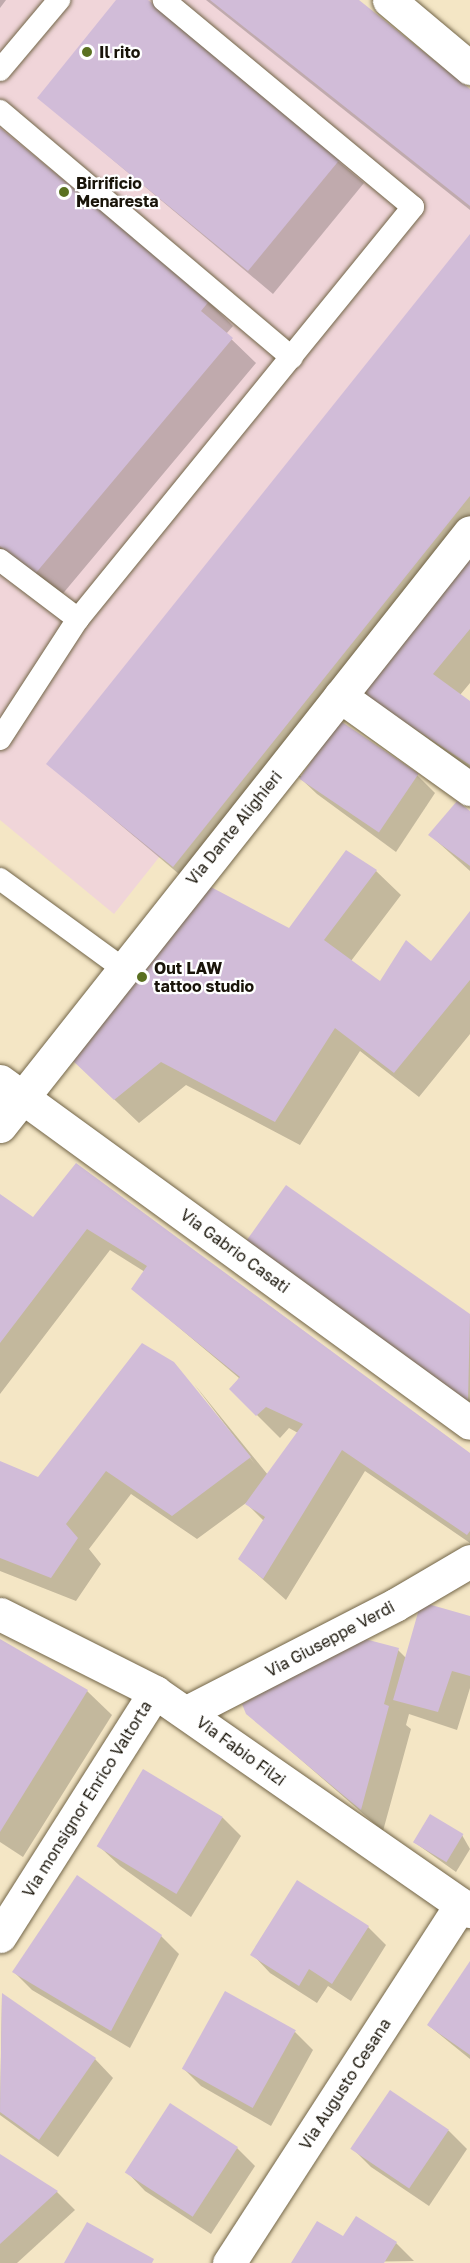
<!DOCTYPE html>
<style>
body{margin:0}
#map{position:relative;width:470px;height:2263px;overflow:hidden;background:#f4e6c5;font-family:"Golos Text",sans-serif}
div>[style]{position:absolute}
[style*='--x']{left:calc(var(--x)*1px);top:calc(var(--y)*1px);width:calc(var(--w)*1px);rotate:calc(var(--a)*1deg)}
.industrial>*{inset:0;background:#f0d5d9}
.shadow>*{inset:0;background:#0003}
.building>*{inset:0;background:#d1bcd8;transform-origin:0 0}
.roads{filter:drop-shadow(0 0 2px #726548) drop-shadow(0 0 2px #726548)}
.service>*{height:22px;margin:-11px;padding:0 11px;transform-origin:11px;border-radius:11px;background:#fff}
.minor>*{height:33px;margin:-16.5px;padding:0 16.5px;transform-origin:16.5px;border-radius:16.5px;background:#fff}
.dots>*{width:16px;height:16px;translate:-50% -50%;box-sizing:border-box;border:3px solid #fff;border-radius:50%}
span{translate:-50% -50%;white-space:nowrap;text-align:center;line-height:1.15;-webkit-text-stroke:4.5px #fff;paint-order:stroke}
.poi-label{font-size:16px;color:#191409;font-weight:700}
.left{translate:0 -50%;text-align:left}
.street-label{font-size:16px;color:#191409}
</style>
<div id="map">
<div class="industrial">
<i style="clip-path:polygon(0 0,338px 0,470px 117px,470px 466px,114px 914px,0 820px)"></i>
</div>
<div class="shadow">
<i style="clip-path:polygon(0 0,6px 0,0 8px)"></i>
<i style="clip-path:polygon(118px 0,146px 0,364px 183px,273px 294px,39px 98px)"></i>
<i style="clip-path:polygon(206px 0,355px 0,470px 92px,470px 210px)"></i>
<i style="clip-path:polygon(0 130px,209px 302px,233px 326px,226px 334px,256px 363px,60px 597px,0 550px)"></i>
<i style="clip-path:polygon(470px 236px,470px 550px,198px 890px,48px 764px)"></i>
<i style="clip-path:polygon(470px 562px,470px 683px,460px 695px,470px 702px,470px 772px,388px 718px)"></i>
<i style="clip-path:polygon(417px 775px,435px 793px,396px 852px,317px 794px,298px 776px)"></i>
<i style="clip-path:polygon(470px 812px,470px 871px,430px 835px)"></i>
<i style="clip-path:polygon(346px 852px,376px 871px,401px 895px,351px 961px,381px 983px,432px 963px,470px 913px,470px 1034px,419px 1097px,360px 1051px,300px 1145px,186px 1085px,139px 1123px,97px 1083px,290px 930px)"></i>
<i style="clip-path:polygon(77px 1165px,470px 1455px,470px 1543px,365px 1471px,286px 1600px,240px 1559px,264px 1521px,246px 1503px,197px 1539px,131px 1494px,89px 1549px,101px 1564px,76px 1601px,0 1571px,0 1463px,39px 1479px,173px 1363px,255px 1464px,194px 1384px,268px 1475px,298px 1433px,289px 1428px,280px 1438px,231px 1389px,239px 1378px,133px 1289px,145px 1272px,110px 1250px,0 1394px,0 1196px,33px 1219px)"></i>
<i style="clip-path:polygon(286px 1187px,470px 1316px,470px 1407px)"></i>
<i style="clip-path:polygon(470px 1617px,470px 1688px,457px 1730px,409px 1714px,406px 1725px,411px 1729px,383px 1831px,247px 1713px,398px 1650px,406px 1658px)"></i>
<i style="clip-path:polygon(0 1641px,87px 1691px,112px 1715px,23px 1857px,0 1842px)"></i>
<i style="clip-path:polygon(144px 1771px,223px 1818px,241px 1836px,191px 1917px,120px 1866px,101px 1848px)"></i>
<i style="clip-path:polygon(462px 1835px,470px 1849px,456px 1872px,414px 1842px)"></i>
<i style="clip-path:polygon(368px 1927px,386px 1945px,351px 2001px,328px 1986px,317px 2003px,270px 1973px,252px 1954px)"></i>
<i style="clip-path:polygon(161px 1936px,179px 1954px,130px 2048px,32px 1990px,14px 1972px)"></i>
<i style="clip-path:polygon(470px 1964px,470px 2059px,428px 2025px)"></i>
<i style="clip-path:polygon(2px 1996px,95px 2059px,113px 2078px,58px 2157px,0 2115px)"></i>
<i style="clip-path:polygon(295px 2032px,313px 2050px,271px 2126px,201px 2086px,183px 2068px)"></i>
<i style="clip-path:polygon(390px 2092px,449px 2131px,467px 2149px,429px 2206px,371px 2167px,353px 2149px)"></i>
<i style="clip-path:polygon(237px 2148px,255px 2166px,211px 2234px,145px 2191px,127px 2172px)"></i>
<i style="clip-path:polygon(0 2156px,57px 2192px,75px 2210px,17px 2263px,0 2263px)"></i>
<i style="clip-path:polygon(344px 2239px,396px 2243px,414px 2261px,293px 2263px)"></i>
</div>
<div class="building">
<i style="clip-path:polygon(116px 0,148px 0,341px 158px,248px 271px,37px 98px)"></i>
<i style="clip-path:polygon(210px 0,359px 0,470px 89px,470px 206px)"></i>
<i style="clip-path:polygon(0 128px,210px 300px,201px 311px,233px 338px,35px 574px,0 546px)"></i>
<i style="clip-path:polygon(470px 234px,470px 496px,173px 867px,46px 764px)"></i>
<i style="clip-path:polygon(470px 559px,470px 629px,433px 674px,470px 701px,470px 765px,362px 694px)"></i>
<i style="left:339px;top:720px;width:96px;height:71px;rotate:34deg"></i>
<i style="clip-path:polygon(457px 801px,470px 811px,470px 866px,428px 835px)"></i>
<i style="clip-path:polygon(346px 850px,377px 870px,324px 940px,380px 981px,406px 940px,431px 961px,470px 911px,470px 980px,394px 1073px,335px 1028px,275px 1122px,161px 1062px,114px 1100px,71px 1059px,209px 886px,289px 928px)"></i>
<i style="clip-path:polygon(76px 1163px,470px 1453px,470px 1531px,467px 1535px,342px 1450px,263px 1579px,238px 1559px,265px 1517px,245px 1504px,303px 1424px,266px 1407px,256px 1416px,229px 1389px,240px 1377px,131px 1289px,147px 1266px,87px 1229px,0 1343px,0 1194px,33px 1217px)"></i>
<i style="clip-path:polygon(286px 1185px,470px 1314px,468px 1401px,244px 1244px)"></i>
<i style="clip-path:polygon(142px 1343px,174px 1362px,251px 1457px,172px 1516px,106px 1471px,66px 1524px,78px 1538px,51px 1578px,0 1558px,0 1461px,38px 1477px)"></i>
<i style="clip-path:polygon(421px 1602px,470px 1616px,470px 1676px,452px 1671px,438px 1712px,393px 1700px)"></i>
<i style="clip-path:polygon(361px 1638px,399px 1648px,384px 1704px,389px 1706px,361px 1810px,246px 1714px,242px 1704px)"></i>
<i style="clip-path:polygon(0 1639px,88px 1690px,0 1832px)"></i>
<i style="left:143px;top:1769px;width:93px;height:90px;rotate:31deg"></i>
<i style="left:430px;top:1814px;width:39px;height:33px;rotate:31deg"></i>
<i style="clip-path:polygon(77px 1875px,162px 1935px,111px 2031px,12px 1972px)"></i>
<i style="clip-path:polygon(297px 1880px,369px 1926px,332px 1984px,309px 1969px,299px 1986px,250px 1955px)"></i>
<i style="clip-path:polygon(470px 1961px,470px 2055px,427px 2025px)"></i>
<i style="left:225px;top:1991px;width:81px;height:89px;rotate:29deg"></i>
<i style="clip-path:polygon(2px 1993px,96px 2058px,39px 2140px,0 2112px)"></i>
<i style="left:390px;top:2090px;width:71px;height:71px;rotate:34deg"></i>
<i style="left:170px;top:2103px;width:81px;height:83px;rotate:33deg"></i>
<i style="clip-path:polygon(0 2154px,58px 2191px,0 2244px)"></i>
<i style="clip-path:polygon(356px 2216px,397px 2242px,384px 2263px,291px 2263px,317px 2221px,343px 2236px)"></i>
<i style="clip-path:polygon(87px 2222px,154px 2259px,152px 2263px,64px 2263px)"></i>
</div>
<div class="roads">
<div class="service">
<i style="--x:0;--y:70;--w:92;--a:-49.9"></i>
<i style="--x:0;--y:111;--w:382;--a:40.2"></i>
<i style="--x:0;--y:560;--w:98;--a:37.1"></i>
<i style="--x:0;--y:739;--w:143;--a:-57"></i>
<i style="--x:78;--y:619;--w:531;--a:-50.89"></i>
<i style="--x:413;--y:207;--w:324;--a:-140.3"></i>
<i style="--x:0;--y:879;--w:151;--a:36.1"></i>
</div>
<div class="minor">
<i style="--x:389;--y:0;--w:106;--a:40"></i>
<i style="--x:340;--y:696;--w:160;--a:35.6"></i>
<i style="--x:0;--y:1081;--w:581;--a:36.04"></i>
<i style="--x:0;--y:1126;--w:757;--a:-51.65"></i>
<i style="--x:0;--y:1614;--w:174;--a:26.7"></i>
<i style="--x:155;--y:1692;--w:384;--a:34.8"></i>
<i style="--x:187;--y:1712;--w:234;--a:-27.2"></i>
<i style="--x:395;--y:1605;--w:87;--a:-30.4"></i>
<i style="--x:0;--y:1936;--w:289;--a:-57.6"></i>
<i style="--x:229;--y:2263;--w:427;--a:-57.1"></i>
</div>
</div>
<div class="dots">
<i style="left:87px;top:52px;background:#5a7021"></i>
<i style="left:64px;top:192px;background:#5a7021"></i>
<i style="left:142px;top:977px;background:#5a7021"></i>
</div>
<div class="poi-label">
<span class="left" style="left:99px;top:52px">Il rito</span>
<span class="left" style="left:76px;top:192px">Birrificio<br>Menaresta</span>
<span class="left" style="left:154px;top:977px">Out LAW<br>tattoo studio</span>
</div>
<div class="street-label">
<span style="left:234px;top:828px;rotate:-51deg">Via Dante Alighieri</span>
<span style="left:235px;top:1251px;rotate:36deg">Via Gabrio Casati</span>
<span style="left:330px;top:1639px;rotate:-28deg">Via Giuseppe Verdi</span>
<span style="left:241px;top:1751px;rotate:36deg">Via Fabio Filzi</span>
<span style="left:87px;top:1799px;rotate:-58deg">Via monsignor Enrico Valtorta</span>
<span style="left:345px;top:2084px;rotate:-57deg">Via Augusto Cesana</span>
</div>
</div>
